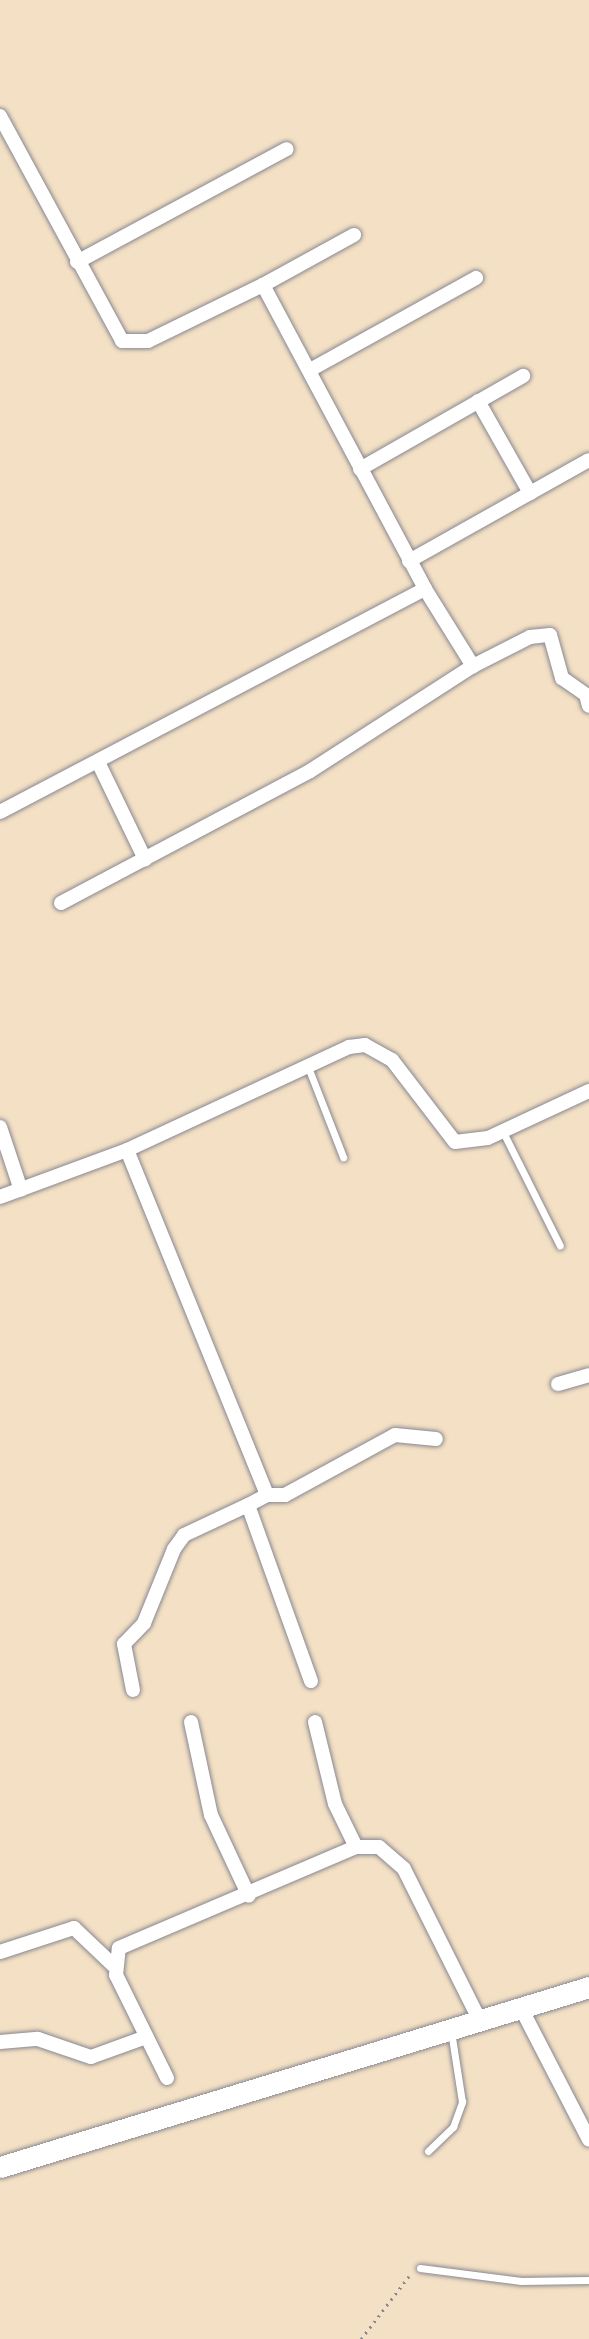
<!DOCTYPE html>
<style>
body{margin:0}
#map{position:relative;width:589px;height:2339px;overflow:hidden;background:#f4e0c4;font-family:"Libre Bodoni",serif}
div>[style]{position:absolute}
[style*='--x']{left:calc(var(--x)*1px);top:calc(var(--y)*1px);width:calc(var(--w)*1px);rotate:calc(var(--a)*1deg)}
.path>*{height:2.5px;margin-top:-1.25px;transform-origin:0;background:repeating-linear-gradient(90deg,#888891 0 2px,transparent 0 7px)}
.roads{filter:drop-shadow(0 0 2px #888891) drop-shadow(0 0 2px #888891)}
.lane>*{height:7px;margin:-3.5px;padding:0 3.5px;transform-origin:3.5px;border-radius:3.5px;background:#fff}
.street>*{height:14px;margin:-7px;padding:0 7px;transform-origin:7px;border-radius:7px;background:#fff}
.secondary>*{height:21px;margin:-10.5px;padding:0 10.5px;transform-origin:10.5px;border-radius:10.5px;background:#fff}
span{translate:-50% -50%;white-space:nowrap;text-align:center;line-height:1.15;-webkit-text-stroke:5px #fcf5e5;paint-order:stroke}
</style>
<div id="map">
<div class="path">
<i style="--x:361;--y:2339;--w:79;--a:-52.7"></i>
</div>
<div class="roads">
<div class="lane">
<i style="--x:308;--y:1067;--w:97;--a:68.7"></i>
<i style="--x:503;--y:1132;--w:127;--a:63.4"></i>
<i style="--x:428;--y:2151;--w:35;--a:-44"></i>
<i style="--x:453;--y:2127;--w:27;--a:-70"></i>
<i style="--x:462;--y:2102;--w:72;--a:-98.8"></i>
<i style="--x:420;--y:2268;--w:102;--a:7.3"></i>
<i style="--x:521;--y:2281;--w:68;--a:-0.8"></i>
</div>
<div class="street">
<i style="--x:0;--y:116;--w:256;--a:61.5"></i>
<i style="--x:122;--y:341;--w:26;--a:0"></i>
<i style="--x:148;--y:341;--w:128;--a:-26"></i>
<i style="--x:263;--y:285;--w:344;--a:61.9"></i>
<i style="--x:425;--y:589;--w:91;--a:58.1"></i>
<i style="--x:77;--y:262;--w:238;--a:-28.3"></i>
<i style="--x:263;--y:285;--w:104;--a:-28.8"></i>
<i style="--x:310;--y:370;--w:190;--a:-29"></i>
<i style="--x:478;--y:401;--w:106;--a:60.5"></i>
<i style="--x:360;--y:469;--w:188;--a:-29.7"></i>
<i style="--x:409;--y:561;--w:206;--a:-29.3"></i>
<i style="--x:99;--y:764;--w:106;--a:64.2"></i>
<i style="--x:0;--y:812;--w:480;--a:-27.7"></i>
<i style="--x:61;--y:903;--w:282;--a:-27.9"></i>
<i style="--x:310;--y:771;--w:194;--a:-32.8"></i>
<i style="--x:473;--y:666;--w:64;--a:-27"></i>
<i style="--x:530;--y:637;--w:20;--a:-6"></i>
<i style="--x:550;--y:635;--w:45;--a:74.4"></i>
<i style="--x:562;--y:678;--w:29;--a:35"></i>
<i style="--x:586;--y:695;--w:11;--a:75"></i>
<i style="--x:0;--y:1127;--w:66;--a:71.6"></i>
<i style="--x:127;--y:1150;--w:372;--a:67.9"></i>
<i style="--x:267;--y:1495;--w:21;--a:152"></i>
<i style="--x:248;--y:1505;--w:187;--a:70.3"></i>
<i style="--x:0;--y:1197;--w:135;--a:-20.3"></i>
<i style="--x:127;--y:1150;--w:245;--a:-24.9"></i>
<i style="--x:349;--y:1047;--w:16;--a:-7"></i>
<i style="--x:365;--y:1045;--w:31;--a:29"></i>
<i style="--x:392;--y:1060;--w:103;--a:52.5"></i>
<i style="--x:455;--y:1142;--w:33;--a:-7"></i>
<i style="--x:488;--y:1138;--w:111;--a:-25"></i>
<i style="--x:558;--y:1384;--w:32;--a:-16"></i>
<i style="--x:267;--y:1495;--w:18;--a:0"></i>
<i style="--x:285;--y:1495;--w:125;--a:-28.6"></i>
<i style="--x:395;--y:1435;--w:41;--a:5.6"></i>
<i style="--x:133;--y:1690;--w:47;--a:-101.1"></i>
<i style="--x:124;--y:1644;--w:29;--a:-46"></i>
<i style="--x:144;--y:1623;--w:80;--a:-67.9"></i>
<i style="--x:174;--y:1549;--w:17;--a:-54"></i>
<i style="--x:184;--y:1535;--w:71;--a:-25.1"></i>
<i style="--x:191;--y:1722;--w:95;--a:77.9"></i>
<i style="--x:211;--y:1815;--w:89;--a:64.9"></i>
<i style="--x:315;--y:1722;--w:84;--a:76.3"></i>
<i style="--x:335;--y:1804;--w:48;--a:64"></i>
<i style="--x:0;--y:1952;--w:78;--a:-18"></i>
<i style="--x:74;--y:1928;--w:55;--a:43.5"></i>
<i style="--x:521;--y:2008;--w:148;--a:62.7"></i>
<i style="--x:0;--y:2042;--w:38;--a:-5"></i>
<i style="--x:38;--y:2039;--w:56;--a:18.8"></i>
<i style="--x:91;--y:2057;--w:59;--a:-20"></i>
<i style="--x:167;--y:2078;--w:115;--a:-116.3"></i>
<i style="--x:116;--y:1975;--w:27;--a:-84"></i>
<i style="--x:119;--y:1948;--w:258;--a:-23.1"></i>
<i style="--x:356;--y:1847;--w:23;--a:0"></i>
<i style="--x:379;--y:1847;--w:33;--a:41"></i>
<i style="--x:404;--y:1869;--w:170;--a:63.4"></i>
</div>
<div class="secondary">
<i style="--x:0;--y:2167;--w:616;--a:-16.99"></i>
</div>
</div>
</div>
